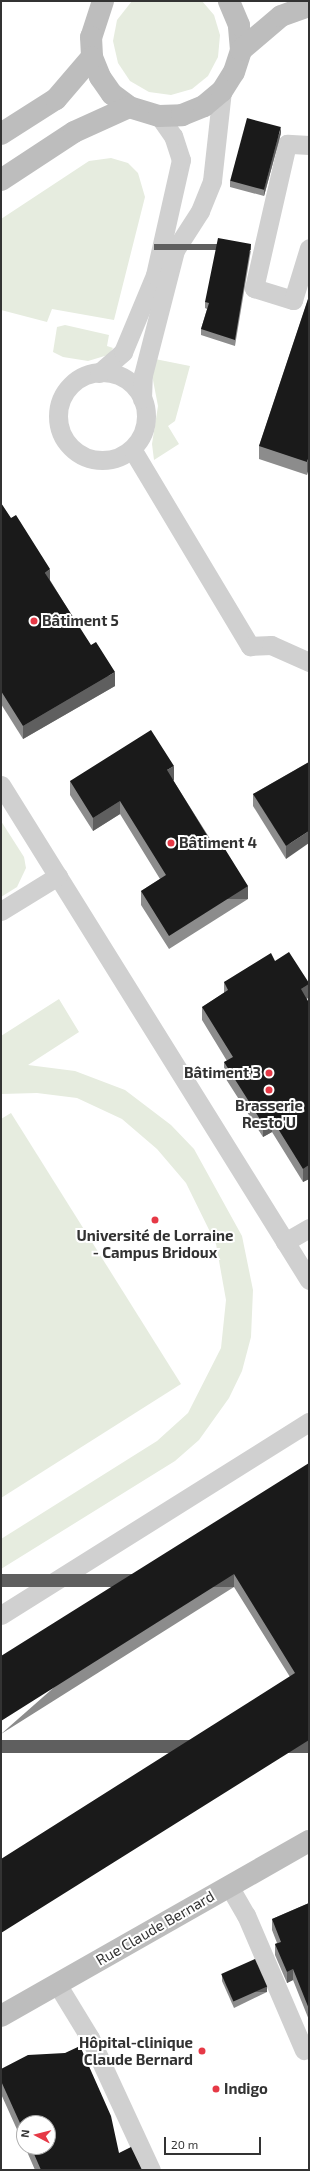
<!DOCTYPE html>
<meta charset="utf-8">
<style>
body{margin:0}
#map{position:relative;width:310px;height:2171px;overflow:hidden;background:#fff;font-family:"Exo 2",sans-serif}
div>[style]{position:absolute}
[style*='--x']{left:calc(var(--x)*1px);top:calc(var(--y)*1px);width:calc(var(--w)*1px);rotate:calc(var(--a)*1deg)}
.green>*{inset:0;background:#e6ecdf}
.lane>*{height:19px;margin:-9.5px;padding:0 9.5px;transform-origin:9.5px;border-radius:9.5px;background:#d0d0d0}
.lane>.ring{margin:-9.5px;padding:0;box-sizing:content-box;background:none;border:19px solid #d0d0d0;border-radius:50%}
.secondary>*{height:22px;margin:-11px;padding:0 11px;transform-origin:11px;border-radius:11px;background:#bdbdbd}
.wall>*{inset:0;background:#8c8c8c}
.shaded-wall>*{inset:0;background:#5f5f5f;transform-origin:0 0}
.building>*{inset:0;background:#1a1a1a;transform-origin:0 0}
.dots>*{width:11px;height:11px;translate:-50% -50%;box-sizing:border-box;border:2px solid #fff;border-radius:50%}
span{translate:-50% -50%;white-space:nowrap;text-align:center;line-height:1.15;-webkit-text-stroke:4px #fff;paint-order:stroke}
.poi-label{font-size:15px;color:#333;font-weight:700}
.left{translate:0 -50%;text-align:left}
.right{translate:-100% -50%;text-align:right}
.street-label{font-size:15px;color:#333}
.frame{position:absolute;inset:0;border:2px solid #333;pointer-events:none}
.north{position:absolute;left:16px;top:2115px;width:40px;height:40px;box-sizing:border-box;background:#fff;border:1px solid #adadad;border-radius:50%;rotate:277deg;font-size:11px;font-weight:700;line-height:16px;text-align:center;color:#333}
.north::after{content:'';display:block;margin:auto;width:14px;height:18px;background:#e63946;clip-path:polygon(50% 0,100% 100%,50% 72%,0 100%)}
.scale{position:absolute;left:164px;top:2137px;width:97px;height:18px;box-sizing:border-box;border:2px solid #333;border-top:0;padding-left:5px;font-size:12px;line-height:14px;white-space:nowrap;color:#333;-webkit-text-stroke:3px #fff;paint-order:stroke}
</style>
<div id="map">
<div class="green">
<i style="clip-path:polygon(132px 1px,202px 1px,214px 15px,220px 35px,218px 57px,208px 76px,192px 89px,171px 95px,149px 92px,130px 81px,118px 63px,113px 41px,117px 20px)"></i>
<i style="clip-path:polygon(111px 158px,128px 163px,138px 173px,145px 197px,114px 320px,52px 309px,47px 322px,1px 310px,1px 219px,89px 161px)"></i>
<i style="clip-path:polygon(65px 325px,109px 335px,107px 346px,113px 348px,108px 355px,88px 361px,63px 357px,53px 352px,57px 327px)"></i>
<i style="clip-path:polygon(155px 359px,190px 366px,175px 421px,168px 426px,179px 444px,154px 460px,152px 444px,158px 406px,152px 375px)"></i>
<i style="clip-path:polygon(1px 821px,24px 857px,26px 868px,17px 887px,1px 897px)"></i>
<i style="clip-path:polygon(59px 999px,79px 1032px,28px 1065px,75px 1071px,125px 1090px,171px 1125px,194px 1149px,242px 1236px,253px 1290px,251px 1337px,242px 1371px,229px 1398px,199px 1440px,175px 1461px,1px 1569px,1px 1539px,157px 1441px,188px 1413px,221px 1348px,226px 1300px,216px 1244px,186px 1183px,157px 1149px,122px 1119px,77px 1098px,37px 1093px,1px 1094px,1px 1036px)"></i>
<i style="clip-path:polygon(11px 1113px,181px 1384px,1px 1498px,1px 1119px)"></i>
</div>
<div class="lane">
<i style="--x:309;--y:145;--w:22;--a:-177"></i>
<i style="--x:287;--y:144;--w:148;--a:102.9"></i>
<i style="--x:254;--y:288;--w:41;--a:17.1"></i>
<i style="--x:293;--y:300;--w:54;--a:-72.9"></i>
<i class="ring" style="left:58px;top:372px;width:69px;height:69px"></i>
<i style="--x:99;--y:373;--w:32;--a:-41"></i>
<i style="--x:123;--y:352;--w:83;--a:-67.4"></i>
<i style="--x:155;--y:275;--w:118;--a:-77.3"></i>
<i style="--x:181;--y:160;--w:25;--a:-108"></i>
<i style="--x:173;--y:136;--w:24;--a:-125"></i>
<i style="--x:142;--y:399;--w:24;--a:-88"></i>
<i style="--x:143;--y:375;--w:129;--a:-75.6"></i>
<i style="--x:175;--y:250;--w:46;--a:-57.3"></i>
<i style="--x:200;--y:211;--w:32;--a:-68"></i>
<i style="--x:212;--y:181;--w:91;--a:-83.7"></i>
<i style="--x:132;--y:449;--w:230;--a:59.1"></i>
<i style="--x:250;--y:646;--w:21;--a:-3"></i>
<i style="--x:271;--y:645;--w:42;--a:24.1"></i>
<i style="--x:1;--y:785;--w:583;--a:58.11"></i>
<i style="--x:1;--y:911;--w:67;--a:-31.6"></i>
<i style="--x:285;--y:1242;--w:28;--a:-30"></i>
<i style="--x:1;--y:1615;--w:363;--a:-32.1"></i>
<i style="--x:229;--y:1886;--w:34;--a:60"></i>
<i style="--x:246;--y:1915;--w:147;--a:66.8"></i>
<i style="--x:57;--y:1984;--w:63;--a:58.6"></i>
<i style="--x:90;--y:2038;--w:145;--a:65.2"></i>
</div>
<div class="secondary">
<i style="--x:103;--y:1;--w:38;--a:108"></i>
<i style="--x:91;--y:37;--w:20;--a:87"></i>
<i style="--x:92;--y:57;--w:22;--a:68"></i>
<i style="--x:100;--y:77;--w:21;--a:55"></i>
<i style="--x:112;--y:94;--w:21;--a:37"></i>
<i style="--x:129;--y:107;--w:31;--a:17"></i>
<i style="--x:159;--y:116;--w:23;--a:-2"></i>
<i style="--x:182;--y:115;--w:24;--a:-22"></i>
<i style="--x:204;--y:106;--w:23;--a:-40"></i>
<i style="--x:222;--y:91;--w:22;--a:-58"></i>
<i style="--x:234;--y:72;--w:23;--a:-72"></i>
<i style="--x:241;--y:50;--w:25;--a:-95"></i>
<i style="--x:239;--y:25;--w:26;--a:-113"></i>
<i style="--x:241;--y:50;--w:52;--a:-40.4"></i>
<i style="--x:281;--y:16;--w:30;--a:-20"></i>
<i style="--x:1;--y:134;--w:65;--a:-32.5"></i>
<i style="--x:56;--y:99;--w:55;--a:-49.4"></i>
<i style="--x:1;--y:180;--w:87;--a:-33.3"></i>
<i style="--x:74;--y:132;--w:60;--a:-24.4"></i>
<i style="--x:1;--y:2016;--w:354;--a:-29.6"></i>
</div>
<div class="wall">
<i style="clip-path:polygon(281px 133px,264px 196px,230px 187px,230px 181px)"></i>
<i style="clip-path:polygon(251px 250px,235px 346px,201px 335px,201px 329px,207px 309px,205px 308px,205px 302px)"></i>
<i style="clip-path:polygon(309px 296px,307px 475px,259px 459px,259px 446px)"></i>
<i style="clip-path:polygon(1px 503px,50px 580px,115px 686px,23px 739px,1px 704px)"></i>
<i style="clip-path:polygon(309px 762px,286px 859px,253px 806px,253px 794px)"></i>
<i style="clip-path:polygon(173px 780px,248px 899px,169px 949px,141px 905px,141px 891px,160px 879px,120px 814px,93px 831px,70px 795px,70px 781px,174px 780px)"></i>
<i style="clip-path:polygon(275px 961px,309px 983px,309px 997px,307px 999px,309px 1003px,309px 1179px,303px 1182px,272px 1132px,263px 1137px,224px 1076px,224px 1062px,227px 1061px,202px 1020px,202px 1007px,224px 993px,224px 982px)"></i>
<i style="clip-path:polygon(309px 1463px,309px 1753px,290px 1677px,234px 1587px,1px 1734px)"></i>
<i style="clip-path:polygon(309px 1903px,309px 2020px,293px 1980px,287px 1983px,275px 1955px,275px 1944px,277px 1943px,272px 1930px,272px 1919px)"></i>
<i style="clip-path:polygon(222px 1975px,267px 1992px,234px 2008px,222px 1981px)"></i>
<i style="clip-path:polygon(1px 2069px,119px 2153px,142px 2170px,35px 2170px,25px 2147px,48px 2147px,24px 2123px,24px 2145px,1px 2094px)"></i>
</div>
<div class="shaded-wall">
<i style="clip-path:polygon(281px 127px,281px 133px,264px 196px,264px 189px)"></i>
<i style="left:251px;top:244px;width:6px;height:97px;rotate:90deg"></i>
<i style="clip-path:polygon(309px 456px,309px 468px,307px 475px,307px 462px)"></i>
<i style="clip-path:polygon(50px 569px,50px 583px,45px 573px)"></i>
<i style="clip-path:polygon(115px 672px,115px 686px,23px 739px,23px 726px)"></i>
<i style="clip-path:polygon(174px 766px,174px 780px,167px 784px,167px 770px)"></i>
<i style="clip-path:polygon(120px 801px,120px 814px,93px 831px,93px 818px)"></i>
<i style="clip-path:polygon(309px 831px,309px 843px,286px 859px,286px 846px)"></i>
<i style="left:248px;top:886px;width:13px;height:93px;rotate:90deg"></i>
<i style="clip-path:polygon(309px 984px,309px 997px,301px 1003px,301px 989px)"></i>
<i style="clip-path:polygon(272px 1119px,272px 1132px,263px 1137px,263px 1124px)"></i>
<i style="clip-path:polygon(309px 1165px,309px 1179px,303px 1182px,303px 1169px)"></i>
<i style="left:234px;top:1574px;width:13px;height:275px;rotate:90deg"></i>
<i style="left:309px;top:1740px;width:13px;height:363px;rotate:90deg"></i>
<i style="clip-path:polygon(293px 1969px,293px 1980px,287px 1983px,287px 1972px)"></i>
<i style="left:267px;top:1986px;width:6px;height:37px;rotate:90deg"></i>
</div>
<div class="building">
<i style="left:247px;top:118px;width:35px;height:65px;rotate:15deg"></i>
<i style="clip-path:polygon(218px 238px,251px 244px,235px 340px,201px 329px,209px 303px,205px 302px)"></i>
<i style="clip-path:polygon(309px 296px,309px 456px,307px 462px,259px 446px)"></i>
<i style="clip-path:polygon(1px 503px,11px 518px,16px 515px,50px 569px,45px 573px,91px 645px,96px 642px,115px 672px,23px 726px,1px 691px)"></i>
<i style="clip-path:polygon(151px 730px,174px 766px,167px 770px,213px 845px,220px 841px,248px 886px,169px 936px,141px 891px,166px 875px,120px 801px,93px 818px,70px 781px)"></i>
<i style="clip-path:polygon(309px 762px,309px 831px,286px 846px,253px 794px)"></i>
<i style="clip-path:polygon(289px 952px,309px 983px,309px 984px,301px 989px,309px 1003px,309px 1165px,303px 1169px,272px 1119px,263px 1124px,224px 1062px,233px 1057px,202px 1007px,228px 990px,224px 982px,271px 953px,275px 961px)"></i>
<i style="clip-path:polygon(309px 1463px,309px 1740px,1px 1933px,1px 1859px,295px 1673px,234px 1574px,1px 1721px,1px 1656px)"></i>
<i style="clip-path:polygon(309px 1903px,309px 2009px,293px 1969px,287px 1972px,275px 1944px,281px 1942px,272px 1919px)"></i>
<i style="left:255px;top:1959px;width:30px;height:37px;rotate:66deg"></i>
<i style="clip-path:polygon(80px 2046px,111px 2116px,119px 2153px,131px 2147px,142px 2170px,41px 2170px,31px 2147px,48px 2147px,48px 2123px,24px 2123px,24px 2132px,1px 2081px,1px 2069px,28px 2055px,65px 2053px)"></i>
</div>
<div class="dots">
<i style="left:34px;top:621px;background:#e63946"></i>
<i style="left:171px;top:843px;background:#e63946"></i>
<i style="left:269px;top:1073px;background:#e63946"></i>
<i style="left:269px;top:1090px;background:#e63946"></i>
<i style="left:155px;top:1220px;background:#e63946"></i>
<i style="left:202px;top:2051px;background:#e63946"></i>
<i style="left:216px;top:2089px;background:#e63946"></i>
</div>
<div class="poi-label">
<span class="left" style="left:42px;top:621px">Bâtiment 5</span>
<span class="left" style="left:179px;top:843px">Bâtiment 4</span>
<span class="right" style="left:261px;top:1073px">Bâtiment 3</span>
<span style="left:269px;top:1114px">Brasserie<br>Resto'U</span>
<span style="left:155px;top:1244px">Université de Lorraine<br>- Campus Bridoux</span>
<span class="right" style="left:193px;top:2051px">Hôpital-clinique<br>Claude Bernard</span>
<span class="left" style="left:224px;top:2089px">Indigo</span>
</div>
<div class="street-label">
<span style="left:155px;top:1928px;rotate:-30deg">Rue Claude Bernard</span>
</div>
<div class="frame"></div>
<div class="north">N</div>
<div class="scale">20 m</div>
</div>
